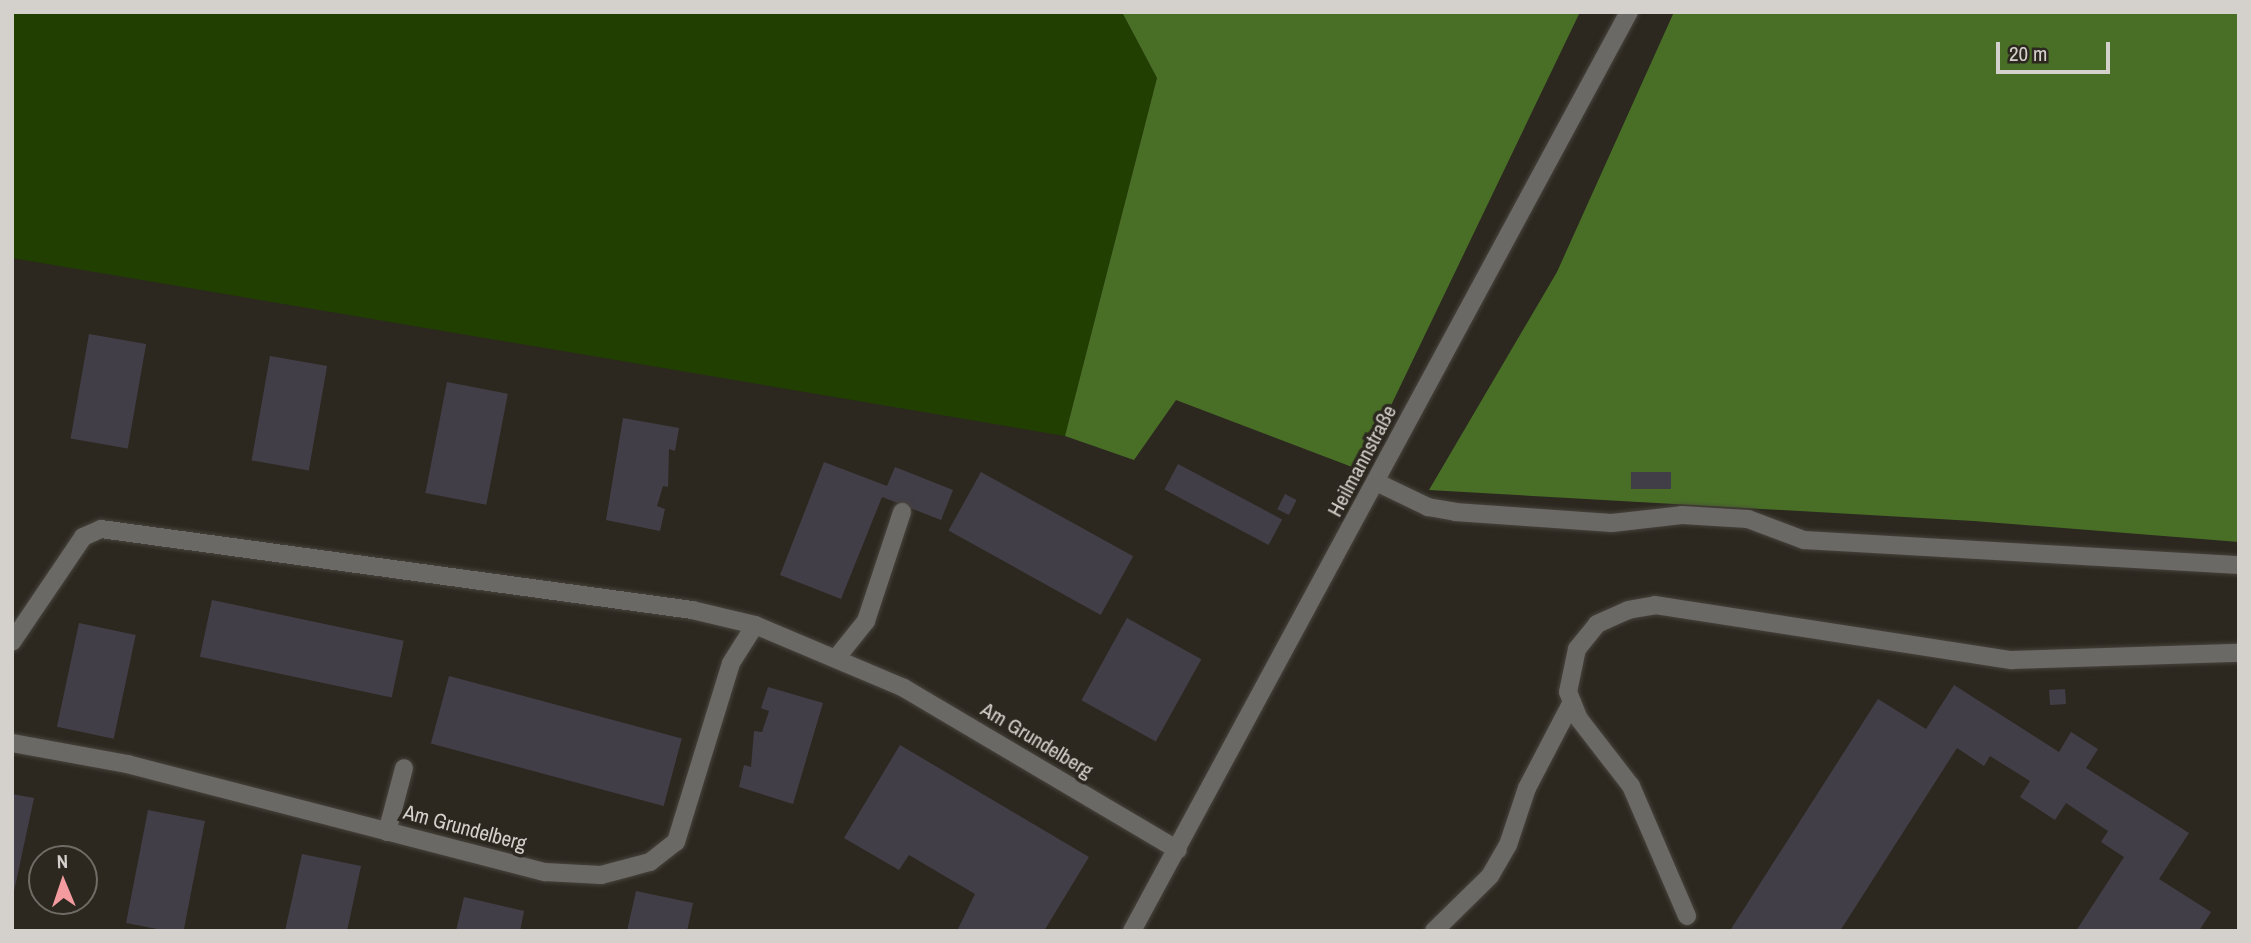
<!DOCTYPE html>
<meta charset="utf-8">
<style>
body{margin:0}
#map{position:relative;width:2251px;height:943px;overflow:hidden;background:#2c2820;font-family:"Archivo Narrow",sans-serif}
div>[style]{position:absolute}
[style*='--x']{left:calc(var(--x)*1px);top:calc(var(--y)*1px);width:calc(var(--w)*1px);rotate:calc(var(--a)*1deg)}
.green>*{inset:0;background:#213f00}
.forest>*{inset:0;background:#496f27}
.building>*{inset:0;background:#423e47;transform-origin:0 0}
.roads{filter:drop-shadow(0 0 2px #47433c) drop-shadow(0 0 2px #47433c)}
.minor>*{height:18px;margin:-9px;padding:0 9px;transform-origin:9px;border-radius:9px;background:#6b6965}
span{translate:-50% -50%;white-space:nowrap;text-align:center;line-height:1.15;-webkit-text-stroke:7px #2c2820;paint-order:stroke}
.street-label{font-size:21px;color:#d4d1cc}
.frame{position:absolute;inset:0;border:14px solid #d4d1cc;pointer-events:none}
.north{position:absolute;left:28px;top:845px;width:70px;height:70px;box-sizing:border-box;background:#2c2820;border:2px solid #6f6c65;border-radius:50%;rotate:358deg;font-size:19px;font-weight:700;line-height:28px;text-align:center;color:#d4d1cc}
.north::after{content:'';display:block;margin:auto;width:24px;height:32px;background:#f49b9f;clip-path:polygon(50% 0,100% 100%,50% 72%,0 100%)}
.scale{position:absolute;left:1996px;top:42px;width:114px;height:32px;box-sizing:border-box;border:4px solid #d4d1cc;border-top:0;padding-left:9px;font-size:21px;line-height:24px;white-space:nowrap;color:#d4d1cc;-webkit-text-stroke:5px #2c2820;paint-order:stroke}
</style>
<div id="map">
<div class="green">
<i style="clip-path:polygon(12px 12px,1122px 12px,1157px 78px,1065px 436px,12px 258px)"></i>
</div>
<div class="forest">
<i style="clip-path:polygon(1122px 12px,1580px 12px,1360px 470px,1176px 400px,1134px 460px,1065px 436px,1157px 78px)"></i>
<i style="clip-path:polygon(1674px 12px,2239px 12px,2239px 542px,1974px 521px,1429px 490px,1557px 272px)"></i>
</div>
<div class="building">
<i style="left:89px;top:334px;width:58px;height:106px;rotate:10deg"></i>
<i style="left:270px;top:356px;width:58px;height:106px;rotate:10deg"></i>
<i style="left:447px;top:382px;width:62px;height:113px;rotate:11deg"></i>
<i style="clip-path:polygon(623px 418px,679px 428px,675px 451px,669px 449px,668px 487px,663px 486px,657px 506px,665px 509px,660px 531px,606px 520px)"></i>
<i style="clip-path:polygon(824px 462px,887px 486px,895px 467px,953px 490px,941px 520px,882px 497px,841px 599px,780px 575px)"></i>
<i style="left:1178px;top:464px;width:118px;height:29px;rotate:28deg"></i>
<i style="left:981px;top:472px;width:174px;height:67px;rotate:29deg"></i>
<i style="left:1631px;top:472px;width:40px;height:17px"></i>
<i style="left:1285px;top:494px;width:13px;height:17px;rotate:27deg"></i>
<i style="left:212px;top:600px;width:196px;height:58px;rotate:12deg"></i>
<i style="left:1127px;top:618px;width:85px;height:94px;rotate:29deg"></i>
<i style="left:79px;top:623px;width:58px;height:106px;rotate:12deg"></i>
<i style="left:449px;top:676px;width:241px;height:70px;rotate:15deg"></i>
<i style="clip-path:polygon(1954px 685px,2059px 752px,2071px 732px,2098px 749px,2086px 768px,2189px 833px,2159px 879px,2211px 912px,2199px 931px,2076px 931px,2124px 857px,2101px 842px,2108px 831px,2066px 803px,2055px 820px,2020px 797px,2030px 781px,1990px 756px,1984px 766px,1957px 748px,1840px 931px,1731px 929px,1878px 699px,1926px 729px)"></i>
<i style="clip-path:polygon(768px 687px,823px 703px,793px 804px,739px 787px,744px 765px,751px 767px,754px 731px,762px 732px,769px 711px,761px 708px)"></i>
<i style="left:2065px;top:689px;width:15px;height:16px;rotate:86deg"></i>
<i style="clip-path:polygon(900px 745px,1089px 857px,1044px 931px,957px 931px,975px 894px,909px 855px,899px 870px,844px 838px)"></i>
<i style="clip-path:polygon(12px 794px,34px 798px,13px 896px,12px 896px)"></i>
<i style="left:148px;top:810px;width:58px;height:115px;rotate:11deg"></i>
<i style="clip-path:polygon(302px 854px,361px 866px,347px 931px,285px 931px)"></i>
<i style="clip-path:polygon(636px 891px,693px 903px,687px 931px,627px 931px)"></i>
<i style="clip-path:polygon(464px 897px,524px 911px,520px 931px,456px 931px)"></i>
</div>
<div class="roads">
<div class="minor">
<i style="--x:1376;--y:482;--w:58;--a:25.7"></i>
<i style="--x:1428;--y:507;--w:27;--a:10"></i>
<i style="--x:1455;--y:512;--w:157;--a:4"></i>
<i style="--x:1612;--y:523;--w:70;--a:-6.5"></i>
<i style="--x:1682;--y:515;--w:66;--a:3.5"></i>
<i style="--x:1748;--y:519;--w:60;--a:20.6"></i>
<i style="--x:1804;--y:540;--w:436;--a:3.3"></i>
<i style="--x:12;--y:642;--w:127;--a:-55.9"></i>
<i style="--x:83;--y:537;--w:20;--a:-24"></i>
<i style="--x:101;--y:529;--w:597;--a:7.8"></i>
<i style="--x:692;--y:610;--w:65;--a:13.4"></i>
<i style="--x:755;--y:625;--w:162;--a:22.9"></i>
<i style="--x:904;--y:688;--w:318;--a:30.6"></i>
<i style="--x:838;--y:656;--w:45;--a:-51.3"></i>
<i style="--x:866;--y:621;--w:115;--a:-71.7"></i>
<i style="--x:12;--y:743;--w:117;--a:10.3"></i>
<i style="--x:127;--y:764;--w:432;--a:14.5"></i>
<i style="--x:545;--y:872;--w:56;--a:3.1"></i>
<i style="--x:601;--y:875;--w:51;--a:-14.9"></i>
<i style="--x:650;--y:862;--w:33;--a:-38"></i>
<i style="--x:676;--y:842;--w:187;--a:-72.9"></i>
<i style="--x:731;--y:663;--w:45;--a:-57.7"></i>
<i style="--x:387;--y:832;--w:66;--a:-75.1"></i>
<i style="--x:1687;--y:916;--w:142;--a:-113.3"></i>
<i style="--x:1631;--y:786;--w:85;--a:-127.8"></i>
<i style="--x:1579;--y:719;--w:29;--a:-112"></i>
<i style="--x:1568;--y:692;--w:44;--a:-78.2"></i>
<i style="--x:1577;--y:649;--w:32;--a:-51"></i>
<i style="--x:1597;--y:624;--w:34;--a:-24"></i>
<i style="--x:1628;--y:610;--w:27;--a:-10"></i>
<i style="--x:1655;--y:605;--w:361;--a:8.8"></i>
<i style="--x:2012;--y:660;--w:227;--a:-1.8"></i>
<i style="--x:1132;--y:931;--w:1045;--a:-61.6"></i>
<i style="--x:1434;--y:931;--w:78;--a:-44.5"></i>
<i style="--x:1490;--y:876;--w:36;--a:-60"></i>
<i style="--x:1508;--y:845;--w:60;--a:-71.6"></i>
<i style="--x:1527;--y:788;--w:97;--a:-62.4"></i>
</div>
</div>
<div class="street-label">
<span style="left:1362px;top:461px;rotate:-62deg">Heilmannstraße</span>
<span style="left:1037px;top:740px;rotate:31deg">Am Grundelberg</span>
<span style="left:465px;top:828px;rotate:15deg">Am Grundelberg</span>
</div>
<div class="frame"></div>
<div class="north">N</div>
<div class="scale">20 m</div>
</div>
